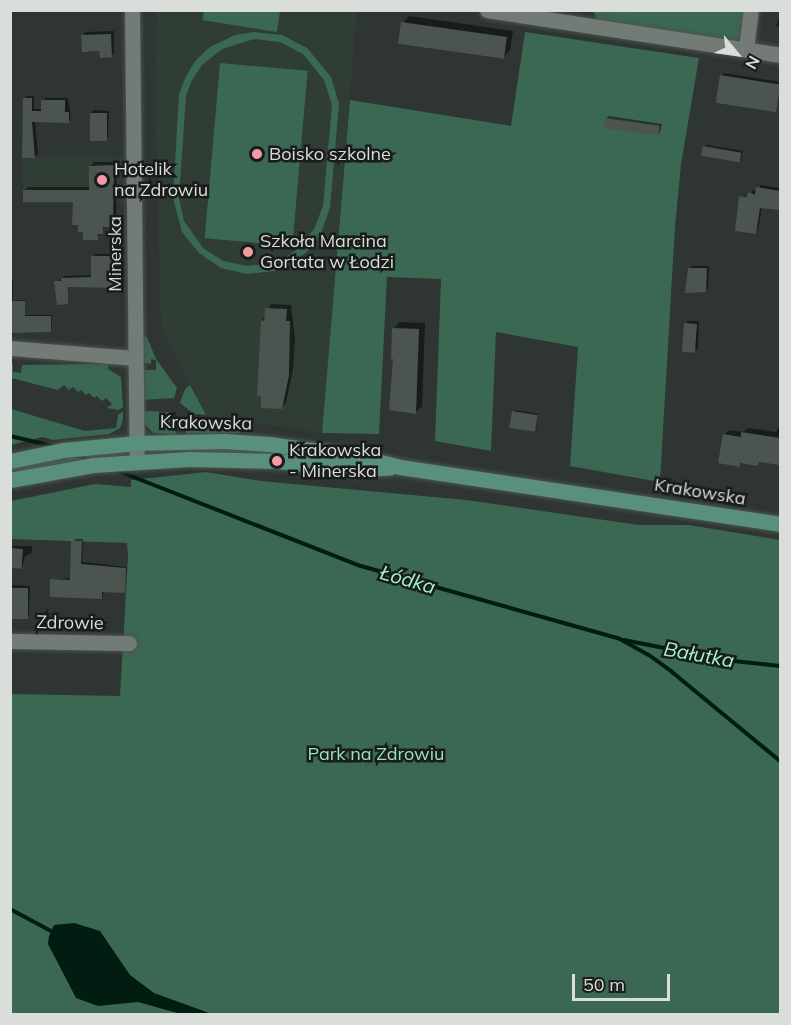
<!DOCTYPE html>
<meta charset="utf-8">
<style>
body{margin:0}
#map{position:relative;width:791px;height:1025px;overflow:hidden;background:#2e3532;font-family:Mulish,sans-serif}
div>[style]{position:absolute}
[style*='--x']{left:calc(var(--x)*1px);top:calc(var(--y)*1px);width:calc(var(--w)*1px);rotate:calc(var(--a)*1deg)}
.built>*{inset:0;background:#2f3d35;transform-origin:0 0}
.green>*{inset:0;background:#3b6852;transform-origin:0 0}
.water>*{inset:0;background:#011d11}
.shadow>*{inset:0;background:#0007}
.stream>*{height:4px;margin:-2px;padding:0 2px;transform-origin:2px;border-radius:2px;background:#011d11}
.building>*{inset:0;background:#4c5450;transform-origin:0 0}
.roads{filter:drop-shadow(0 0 2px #4d534f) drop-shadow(0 0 2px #4d534f)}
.minor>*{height:15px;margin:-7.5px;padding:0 7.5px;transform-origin:7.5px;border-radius:7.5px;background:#727b76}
.secondary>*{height:15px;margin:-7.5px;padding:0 7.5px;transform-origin:7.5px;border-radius:7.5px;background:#59907b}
.dots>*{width:16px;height:16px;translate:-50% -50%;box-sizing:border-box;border:3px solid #191c1a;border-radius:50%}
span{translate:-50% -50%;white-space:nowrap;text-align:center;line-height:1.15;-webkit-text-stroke:5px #191c1a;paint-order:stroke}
.poi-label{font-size:18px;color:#d9dedb}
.left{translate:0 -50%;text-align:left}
.street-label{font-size:18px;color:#d9dedb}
.park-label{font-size:18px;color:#91e5bc}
.water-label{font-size:20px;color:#a0f5ca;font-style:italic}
.frame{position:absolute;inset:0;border:12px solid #d9dedb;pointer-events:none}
.north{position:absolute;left:707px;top:24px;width:60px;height:60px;-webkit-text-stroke:4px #191c1a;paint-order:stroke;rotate:119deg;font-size:16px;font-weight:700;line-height:24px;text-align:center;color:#d9dedb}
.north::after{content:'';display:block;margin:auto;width:21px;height:27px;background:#d9dedb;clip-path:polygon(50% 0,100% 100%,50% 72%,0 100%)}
.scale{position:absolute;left:572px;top:974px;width:98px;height:27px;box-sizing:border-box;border:3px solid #d9dedb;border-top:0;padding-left:8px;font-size:18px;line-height:21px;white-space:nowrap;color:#d9dedb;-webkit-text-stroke:4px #191c1a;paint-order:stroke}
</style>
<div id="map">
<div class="built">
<i style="clip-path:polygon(157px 11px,357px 11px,322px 433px,206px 415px,161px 328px,155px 98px)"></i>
<i style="left:124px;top:157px;width:46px;height:101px;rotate:90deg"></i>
</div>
<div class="green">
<i style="clip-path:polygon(204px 11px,204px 10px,280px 11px,277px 32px,202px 20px)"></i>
<i style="clip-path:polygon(593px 11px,745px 11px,741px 37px,736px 41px,598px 21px)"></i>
<i style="clip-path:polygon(evenodd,254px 32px,282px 35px,307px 48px,331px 77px,339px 104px,330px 208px,321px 233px,311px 248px,290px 265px,274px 271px,247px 274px,221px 268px,199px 253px,182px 232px,173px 198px,179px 94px,186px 76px,196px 60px,210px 47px,235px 35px,254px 32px,254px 39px,280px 42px,303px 54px,324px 80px,332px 105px,323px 206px,314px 229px,299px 248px,286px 257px,271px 263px,247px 266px,223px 261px,203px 248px,184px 221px,179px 198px,186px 96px,192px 80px,202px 65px,222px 49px,254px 39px)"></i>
<i style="clip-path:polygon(525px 32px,699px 58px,681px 164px,675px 227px,660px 482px,570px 466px,578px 347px,496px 332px,491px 451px,435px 441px,441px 279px,387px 277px,379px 434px,322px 433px,350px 100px,511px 126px)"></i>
<i style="left:220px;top:63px;width:88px;height:176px;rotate:5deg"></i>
<i style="clip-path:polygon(139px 336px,147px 337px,156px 359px,177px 388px,174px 398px,143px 400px,142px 373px,145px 370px,156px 370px,156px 360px,151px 359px,151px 364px,142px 362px)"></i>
<i style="clip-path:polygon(94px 364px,108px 364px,108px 369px,121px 377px,123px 407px,119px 410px,107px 408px,112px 404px,106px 398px,102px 401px,97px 396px,94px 398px,89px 393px,86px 395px,81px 390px,78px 392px,73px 387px,69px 390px,64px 385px,58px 390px,11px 378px,11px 365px,13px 365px,13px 372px,21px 373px,22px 365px)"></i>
<i style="clip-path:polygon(190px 385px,206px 415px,194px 414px,180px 403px,185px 389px)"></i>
<i style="clip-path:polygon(11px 409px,85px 431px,116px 428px,118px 415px,123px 411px,123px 420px,120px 428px,109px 434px,53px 440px,42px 437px,11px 445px)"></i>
<i style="clip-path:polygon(143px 411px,169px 412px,174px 416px,176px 435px,153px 433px,144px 423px)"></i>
<i style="clip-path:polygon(193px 419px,240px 426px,240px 433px,186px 434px,185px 425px)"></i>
<i style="clip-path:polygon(189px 448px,211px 448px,272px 451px,272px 454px,189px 452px)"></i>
<i style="clip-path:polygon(120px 452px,118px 456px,79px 460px,11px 473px,10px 468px,55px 459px)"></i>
<i style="clip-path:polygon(206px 472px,261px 481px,466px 500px,639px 525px,689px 525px,780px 540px,780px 1014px,11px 1014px,11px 694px,120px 696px,128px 556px,127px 543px,11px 539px,11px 501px,95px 484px,131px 487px,131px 480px)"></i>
</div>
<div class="water">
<i style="clip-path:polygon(74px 923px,100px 931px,130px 975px,154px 993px,212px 1014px,181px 1014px,138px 1002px,98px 1006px,76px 998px,48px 944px,49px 936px,54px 925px)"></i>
</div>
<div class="shadow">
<i style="clip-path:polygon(80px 10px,113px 10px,80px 12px)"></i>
<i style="clip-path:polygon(780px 15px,780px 27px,776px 26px)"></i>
<i style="clip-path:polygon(409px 16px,513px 31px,510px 50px,504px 57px,403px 23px)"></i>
<i style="clip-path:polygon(114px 31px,114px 53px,111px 56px,83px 35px,86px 32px)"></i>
<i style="clip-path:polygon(724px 73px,780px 82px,777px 105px,775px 107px,722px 76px)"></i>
<i style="clip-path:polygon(27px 96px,34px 96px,34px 109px,42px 109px,45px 98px,68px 98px,71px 119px,68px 122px,35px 121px,38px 154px,35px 156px,24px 156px,24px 99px)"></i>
<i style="clip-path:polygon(94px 110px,109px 111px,108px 137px,105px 140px,91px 113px)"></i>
<i style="clip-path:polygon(609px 116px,662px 124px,660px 132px,657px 135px,606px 118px)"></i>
<i style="clip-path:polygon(706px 145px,743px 151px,741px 160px,739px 162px,704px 147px)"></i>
<i style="clip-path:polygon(94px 162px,117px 162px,116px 222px,112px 226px,106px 225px,97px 238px,84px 231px,74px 201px,24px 191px,28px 187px,90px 187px,90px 166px)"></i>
<i style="clip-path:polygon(761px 185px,780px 188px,780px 209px,762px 206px,758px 230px,755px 233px,740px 197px,749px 195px,753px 190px,757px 192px)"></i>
<i style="clip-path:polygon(95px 254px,116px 254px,118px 285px,69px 286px,67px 303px,56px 282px,65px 276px,93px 275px)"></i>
<i style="clip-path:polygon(692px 266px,709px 266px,708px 288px,705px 291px,689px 269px)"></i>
<i style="clip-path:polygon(10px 279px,13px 279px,13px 301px,25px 300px,25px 315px,52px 315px,51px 331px,10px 331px)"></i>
<i style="clip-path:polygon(271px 304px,291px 305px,295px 338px,293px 369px,286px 403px,281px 408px,262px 321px)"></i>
<i style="clip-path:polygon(688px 321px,699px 321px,698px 348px,696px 351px,685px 324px)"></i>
<i style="clip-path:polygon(400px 322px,425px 323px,422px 406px,415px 413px,395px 358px,394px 328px)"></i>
<i style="clip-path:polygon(515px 410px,538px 414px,536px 429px,514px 411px)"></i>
<i style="clip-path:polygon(780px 425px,780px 464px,761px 461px,757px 464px,743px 462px,739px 465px,724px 435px,729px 430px,743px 432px,748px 428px,776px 432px)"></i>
<i style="clip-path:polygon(75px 539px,83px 539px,82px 562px,127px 567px,124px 592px,104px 591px,102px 598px,52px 580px,71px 578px)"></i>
<i style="clip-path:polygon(10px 546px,32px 546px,32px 553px,25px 556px,22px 567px,10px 567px)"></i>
<i style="clip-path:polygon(12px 585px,30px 586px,29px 615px,26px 618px,10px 617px)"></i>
</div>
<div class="stream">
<i style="--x:10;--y:436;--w:44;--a:13.1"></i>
<i style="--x:74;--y:454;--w:16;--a:22"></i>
<i style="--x:113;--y:469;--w:266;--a:21.4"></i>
<i style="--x:361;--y:566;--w:267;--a:15.7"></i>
<i style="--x:618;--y:638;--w:35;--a:29"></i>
<i style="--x:649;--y:655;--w:29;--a:36"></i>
<i style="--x:672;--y:672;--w:140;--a:39.5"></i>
<i style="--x:624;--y:640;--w:102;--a:11.3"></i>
<i style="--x:724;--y:660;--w:56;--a:6.1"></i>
<i style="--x:10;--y:909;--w:47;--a:28.2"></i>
</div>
<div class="building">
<i style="left:401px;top:22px;width:107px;height:22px;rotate:8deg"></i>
<i style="clip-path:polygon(111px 34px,112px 57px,100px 58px,99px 51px,82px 52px,81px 35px)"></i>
<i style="left:720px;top:75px;width:61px;height:28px;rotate:9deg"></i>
<i style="clip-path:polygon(23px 98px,32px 98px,32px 111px,41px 111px,41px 100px,65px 100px,65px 112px,69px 112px,69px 123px,32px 122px,35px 158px,22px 158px)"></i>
<i style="left:90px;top:113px;width:17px;height:28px"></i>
<i style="left:605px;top:118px;width:55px;height:10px;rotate:8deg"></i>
<i style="left:703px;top:146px;width:39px;height:10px;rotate:10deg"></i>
<i style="clip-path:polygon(114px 165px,113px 227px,103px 227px,103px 234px,98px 234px,98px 240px,83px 240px,83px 232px,78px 232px,78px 225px,72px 225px,73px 202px,23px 202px,23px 190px,89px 190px,89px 166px)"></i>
<i style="clip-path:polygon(756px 187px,780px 191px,780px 210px,760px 208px,756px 234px,735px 231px,739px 196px,746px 197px,749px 192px,755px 195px)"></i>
<i style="clip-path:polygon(91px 256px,114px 256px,116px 288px,68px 287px,68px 304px,57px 305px,54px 281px,61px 281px,61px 278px,91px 277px)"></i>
<i style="clip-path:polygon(688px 268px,707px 268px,706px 292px,685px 293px)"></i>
<i style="clip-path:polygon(10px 301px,25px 301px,25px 316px,51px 316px,51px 332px,10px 333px)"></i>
<i style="clip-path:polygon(265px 308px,287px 309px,286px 321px,290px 321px,289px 375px,282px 409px,261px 408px,261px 396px,257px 396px,261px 320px,264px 321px)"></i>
<i style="left:684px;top:323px;width:13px;height:29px;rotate:4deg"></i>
<i style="clip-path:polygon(392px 328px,419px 329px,416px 414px,389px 410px,393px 359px,391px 359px)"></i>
<i style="left:512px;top:411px;width:26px;height:17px;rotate:9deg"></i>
<i style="clip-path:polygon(741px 432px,780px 438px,780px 465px,759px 462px,758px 466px,740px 463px,740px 467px,718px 463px,723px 434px,741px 437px)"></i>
<i style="clip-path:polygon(71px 541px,82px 541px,81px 564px,126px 568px,125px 593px,102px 592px,102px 599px,50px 597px,50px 579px,70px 580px)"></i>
<i style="left:10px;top:548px;width:13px;height:20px;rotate:4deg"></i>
<i style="left:10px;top:588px;width:18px;height:31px"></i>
</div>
<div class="roads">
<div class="minor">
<i style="--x:132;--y:10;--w:452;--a:89.4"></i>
<i style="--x:487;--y:10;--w:296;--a:8.7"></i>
<i style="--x:746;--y:49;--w:39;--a:-83"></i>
<i style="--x:10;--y:348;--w:125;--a:4.6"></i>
<i style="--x:10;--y:641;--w:119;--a:1"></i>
</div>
<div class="secondary">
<i style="--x:10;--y:461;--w:54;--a:-11.7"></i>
<i style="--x:63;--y:450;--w:74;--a:-5.4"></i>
<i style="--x:137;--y:443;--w:87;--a:-1.3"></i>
<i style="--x:224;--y:441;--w:45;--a:3.8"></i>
<i style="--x:269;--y:444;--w:89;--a:7.8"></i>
<i style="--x:357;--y:456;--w:44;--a:14.3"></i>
<i style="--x:400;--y:467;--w:384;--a:8.5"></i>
<i style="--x:10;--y:480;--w:84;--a:-10.2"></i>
<i style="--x:93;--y:465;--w:96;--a:-3.6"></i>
<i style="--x:189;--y:459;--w:88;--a:1.3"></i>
<i style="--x:277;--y:461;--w:78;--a:5.9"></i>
<i style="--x:355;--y:469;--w:34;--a:-2"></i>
</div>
</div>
<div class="dots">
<i style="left:257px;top:154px;background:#f49aa5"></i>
<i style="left:102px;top:180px;background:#f49aa5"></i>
<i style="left:248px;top:252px;background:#f49aa5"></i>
<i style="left:277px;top:461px;background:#f49aa5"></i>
</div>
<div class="poi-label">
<span class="left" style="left:269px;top:154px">Boisko szkolne</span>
<span class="left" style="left:114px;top:180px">Hotelik<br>na Zdrowiu</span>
<span class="left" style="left:260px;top:252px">Szkoła Marcina<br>Gortata w Łodzi</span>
<span class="left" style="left:289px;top:461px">Krakowska<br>- Minerska</span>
</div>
<div class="street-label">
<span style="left:115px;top:254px;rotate:-90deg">Minerska</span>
<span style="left:206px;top:423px;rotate:1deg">Krakowska</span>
<span style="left:700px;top:492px;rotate:9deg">Krakowska</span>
<span style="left:70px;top:623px;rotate:1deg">Zdrowie</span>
</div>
<div class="park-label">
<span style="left:376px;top:754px">Park na Zdrowiu</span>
</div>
<div class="water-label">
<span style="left:408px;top:579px;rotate:16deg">Łódka</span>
<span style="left:699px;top:654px;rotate:10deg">Bałutka</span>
</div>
<div class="frame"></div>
<div class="north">N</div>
<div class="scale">50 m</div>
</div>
